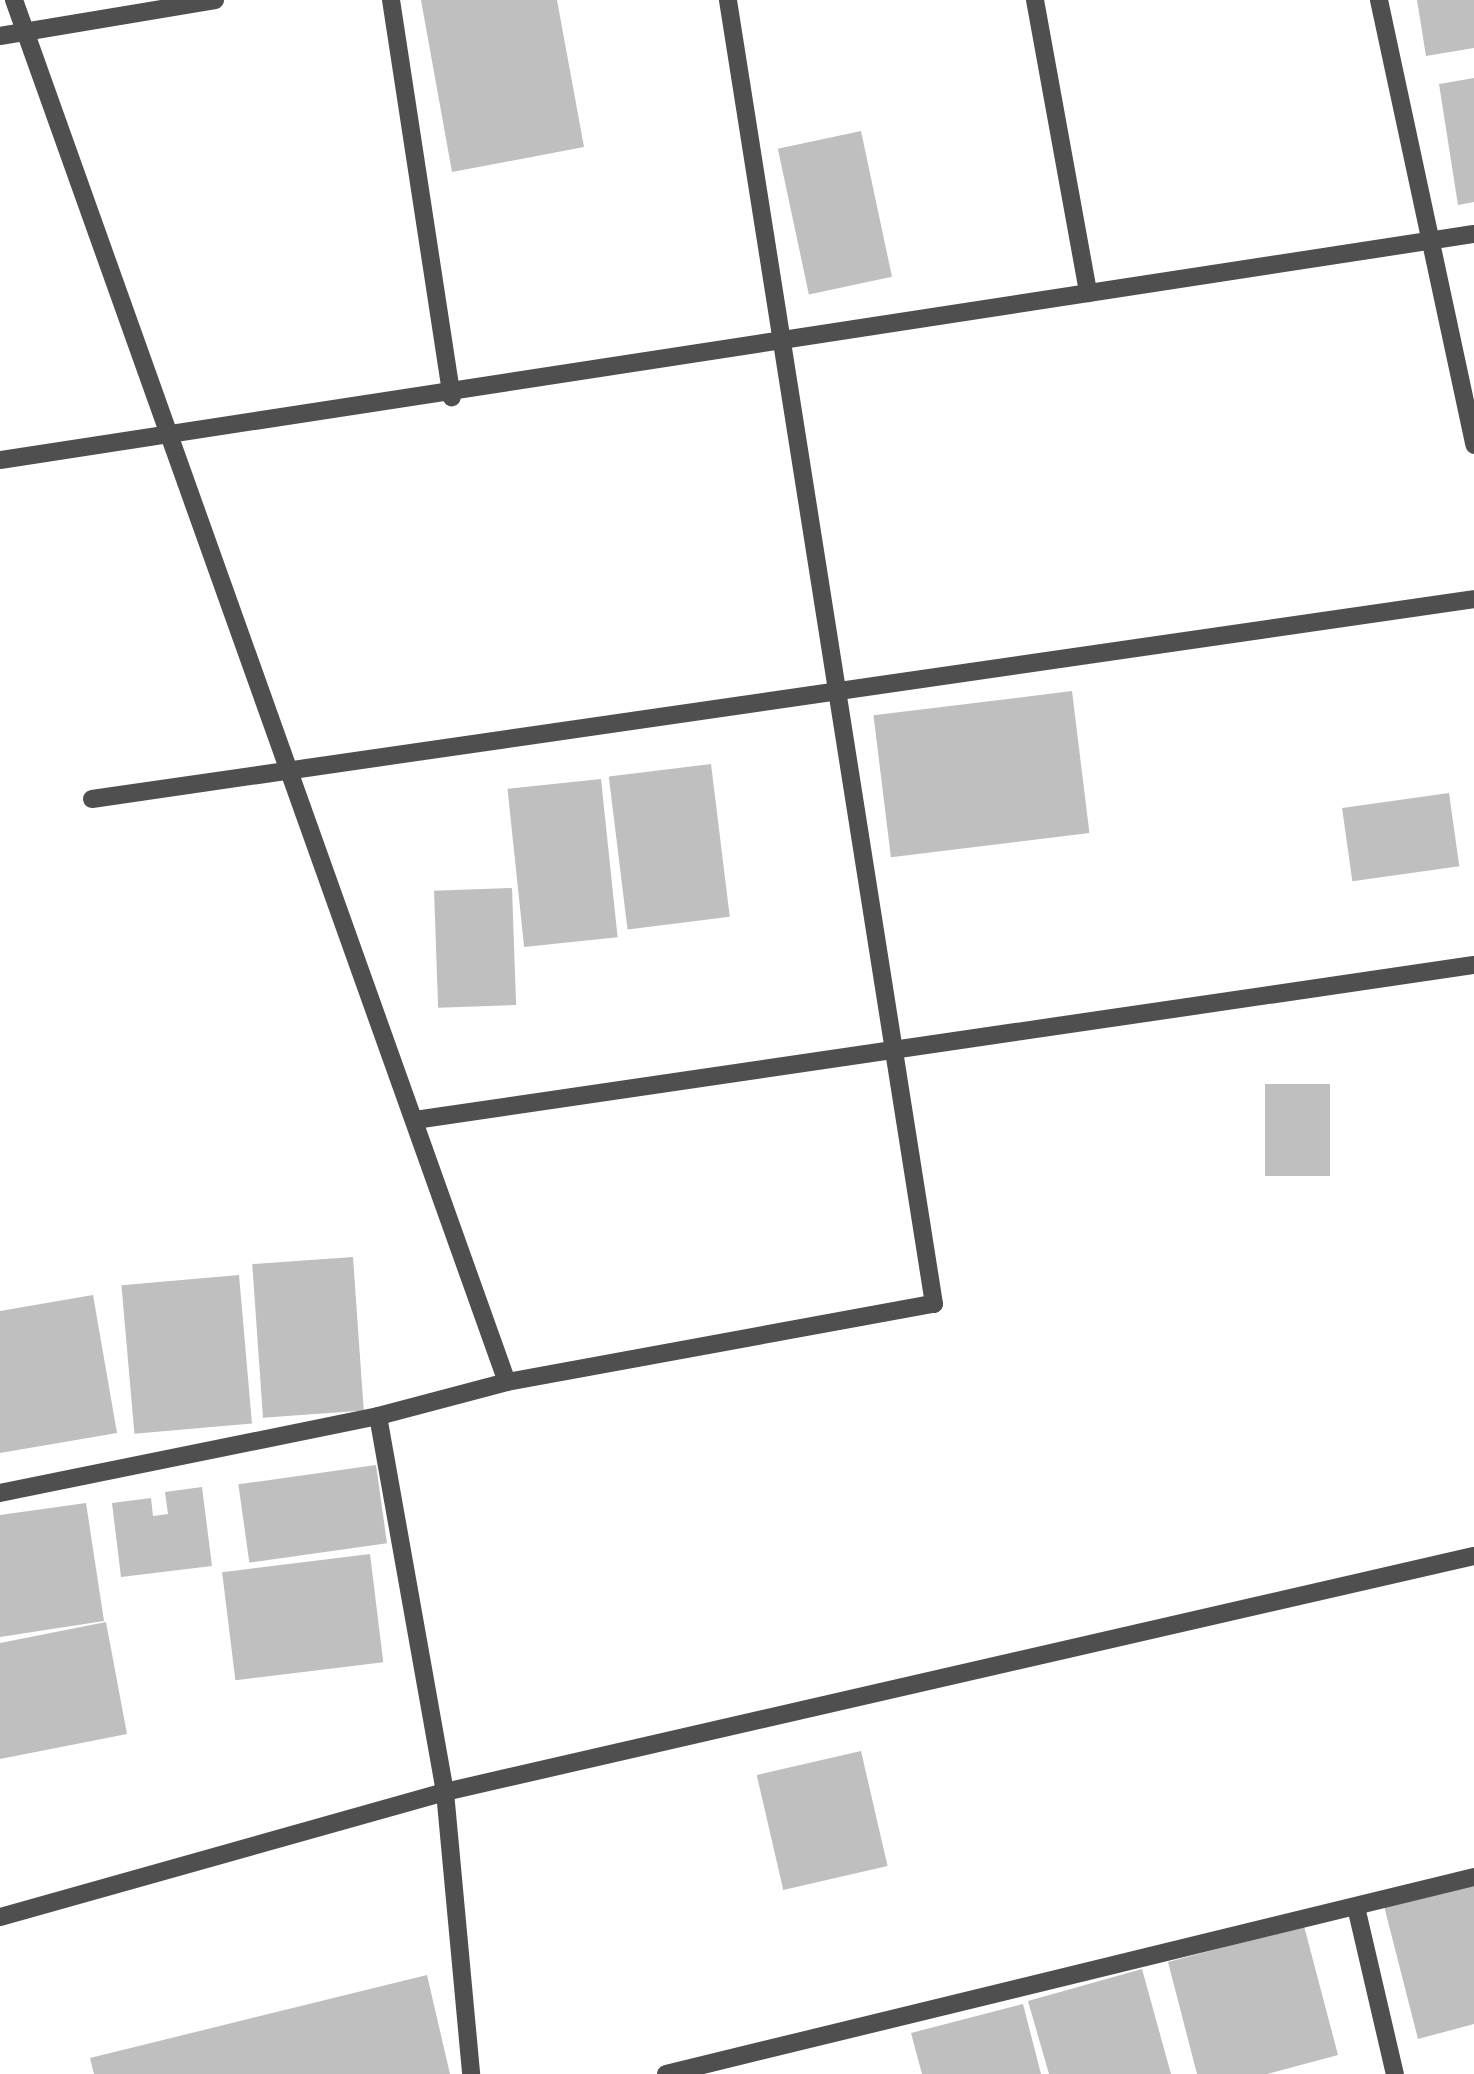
<!DOCTYPE html>
<style>
body{margin:0}
#map{position:relative;width:1474px;height:2074px;overflow:hidden;background:#fff;font-family:Raleway,sans-serif}
div>[style]{position:absolute}
[style*='--x']{left:calc(var(--x)*1px);top:calc(var(--y)*1px);width:calc(var(--w)*1px);rotate:calc(var(--a)*1deg)}
.building>*{inset:0;background:#bfbfbf;transform-origin:0 0}
.minor>*{height:18px;margin:-9px;padding:0 9px;transform-origin:9px;border-radius:9px;background:#4f4f4f}
span{translate:-50% -50%;white-space:nowrap;text-align:center;line-height:1.15;-webkit-text-stroke:5px #fff;paint-order:stroke}
</style>
<div id="map">
<div class="building">
<i style="clip-path:polygon(421px 0,557px 0,584px 147px,452px 172px)"></i>
<i style="clip-path:polygon(1417px 0,1474px 0,1474px 48px,1426px 56px)"></i>
<i style="clip-path:polygon(1474px 78px,1474px 202px,1458px 205px,1439px 84px)"></i>
<i style="left:861px;top:131px;width:149px;height:85px;rotate:78deg"></i>
<i style="left:1072px;top:691px;width:143px;height:200px;rotate:83deg"></i>
<i style="left:711px;top:764px;width:154px;height:103px;rotate:83deg"></i>
<i style="left:601px;top:779px;width:159px;height:94px;rotate:84deg"></i>
<i style="left:1449px;top:793px;width:74px;height:108px;rotate:82deg"></i>
<i style="left:512px;top:888px;width:117px;height:78px;rotate:88deg"></i>
<i style="left:1265px;top:1084px;width:65px;height:92px"></i>
<i style="left:353px;top:1257px;width:154px;height:101px;rotate:86deg"></i>
<i style="left:239px;top:1275px;width:149px;height:118px;rotate:85deg"></i>
<i style="clip-path:polygon(93px 1295px,117px 1433px,0 1453px,0 1311px)"></i>
<i style="left:376px;top:1465px;width:79px;height:139px;rotate:82deg"></i>
<i style="clip-path:polygon(202px 1487px,212px 1566px,121px 1577px,112px 1503px,151px 1498px,153px 1516px,168px 1514px,165px 1492px)"></i>
<i style="clip-path:polygon(86px 1503px,104px 1621px,0 1637px,0 1515px)"></i>
<i style="left:370px;top:1554px;width:109px;height:149px;rotate:83deg"></i>
<i style="clip-path:polygon(106px 1622px,127px 1734px,0 1759px,0 1643px)"></i>
<i style="left:861px;top:1751px;width:118px;height:107px;rotate:77deg"></i>
<i style="clip-path:polygon(1474px 1878px,1474px 2024px,1418px 2039px,1383px 1902px)"></i>
<i style="clip-path:polygon(1304px 1926px,1338px 2055px,1267px 2074px,1197px 2074px,1168px 1962px)"></i>
<i style="clip-path:polygon(1142px 1969px,1171px 2074px,1049px 2074px,1028px 2001px)"></i>
<i style="clip-path:polygon(427px 1975px,450px 2074px,94px 2074px,90px 2058px)"></i>
<i style="clip-path:polygon(1023px 2004px,1041px 2074px,922px 2074px,911px 2033px)"></i>
</div>
<div class="minor">
<i style="--x:14;--y:0;--w:1467;--a:70.37"></i>
<i style="--x:507;--y:1382;--w:133;--a:165.2"></i>
<i style="--x:378;--y:1416;--w:382;--a:79.9"></i>
<i style="--x:445;--y:1792;--w:283;--a:84.7"></i>
<i style="--x:391;--y:0;--w:402;--a:81.3"></i>
<i style="--x:1035;--y:0;--w:298;--a:79.7"></i>
<i style="--x:1379;--y:0;--w:455;--a:77.9"></i>
<i style="--x:0;--y:36;--w:218;--a:-9.5"></i>
<i style="--x:0;--y:460;--w:1491;--a:-8.72"></i>
<i style="--x:92;--y:799;--w:1396;--a:-8.23"></i>
<i style="--x:415;--y:1120;--w:1070;--a:-8.33"></i>
<i style="--x:507;--y:1382;--w:434;--a:-10.4"></i>
<i style="--x:934;--y:1304;--w:1320;--a:-98.98"></i>
<i style="--x:0;--y:1493;--w:386;--a:-11.5"></i>
<i style="--x:1356;--y:1907;--w:171;--a:76.9"></i>
<i style="--x:0;--y:1917;--w:462;--a:-15.7"></i>
<i style="--x:445;--y:1792;--w:1056;--a:-12.92"></i>
<i style="--x:666;--y:2074;--w:832;--a:-13.7"></i>
</div>
</div>
